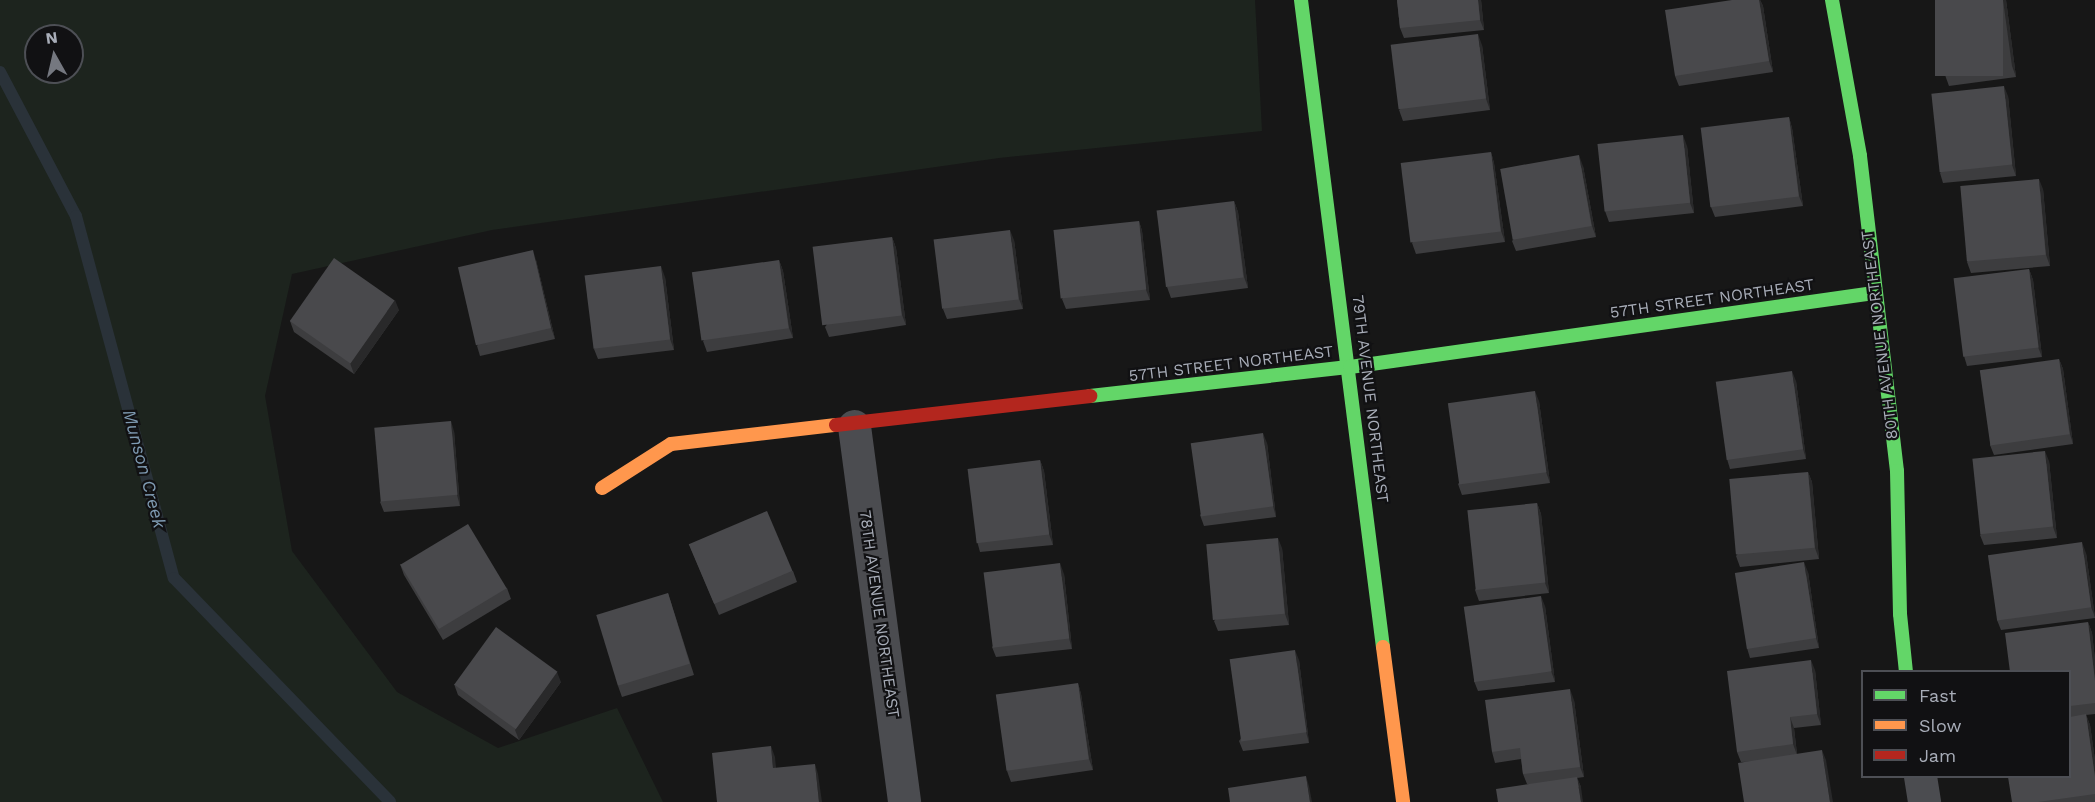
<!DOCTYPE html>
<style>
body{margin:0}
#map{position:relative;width:2095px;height:802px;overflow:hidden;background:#171717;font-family:"Work Sans",sans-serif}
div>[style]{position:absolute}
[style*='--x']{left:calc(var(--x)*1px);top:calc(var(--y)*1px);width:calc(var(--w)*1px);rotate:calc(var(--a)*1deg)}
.green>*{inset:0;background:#1d241e}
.stream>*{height:12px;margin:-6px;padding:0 6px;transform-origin:6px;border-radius:6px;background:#2a3239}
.street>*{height:33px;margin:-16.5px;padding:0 16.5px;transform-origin:16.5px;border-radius:16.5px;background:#4b4c50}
.fast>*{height:14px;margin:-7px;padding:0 7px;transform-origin:7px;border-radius:7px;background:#63d668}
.slow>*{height:14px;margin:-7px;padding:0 7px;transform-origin:7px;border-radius:7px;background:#ff974d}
.jam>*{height:14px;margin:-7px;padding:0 7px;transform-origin:7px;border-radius:7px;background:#b3261e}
.wall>*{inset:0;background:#3d3d3f}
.shaded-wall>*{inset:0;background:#29292a}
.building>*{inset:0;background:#49494c;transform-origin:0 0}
span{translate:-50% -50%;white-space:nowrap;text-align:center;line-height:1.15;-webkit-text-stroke:4.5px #111113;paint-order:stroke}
.street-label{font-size:16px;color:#a8adb8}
.water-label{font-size:18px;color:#7f9bb3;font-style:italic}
.legend{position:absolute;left:1861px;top:670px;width:210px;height:108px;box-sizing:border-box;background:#111113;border:2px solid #4d4f55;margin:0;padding:8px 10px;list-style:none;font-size:18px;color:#a8adb8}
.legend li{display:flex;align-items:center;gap:12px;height:30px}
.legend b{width:30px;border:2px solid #4d4f55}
.north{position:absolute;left:24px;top:24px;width:60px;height:60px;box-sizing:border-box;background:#111113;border:2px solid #4d4f55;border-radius:50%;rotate:352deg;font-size:16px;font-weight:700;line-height:24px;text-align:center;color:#a8adb8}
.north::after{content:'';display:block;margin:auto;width:21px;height:27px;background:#757880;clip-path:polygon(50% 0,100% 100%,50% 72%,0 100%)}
</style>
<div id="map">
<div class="green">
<i style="clip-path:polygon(evenodd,0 0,1255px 0,1262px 131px,999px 158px,492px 230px,292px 274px,265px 396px,292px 551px,397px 692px,498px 748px,617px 708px,663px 802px,0 802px,0 0,36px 36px,72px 36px,72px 72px,36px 72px,36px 36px)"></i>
</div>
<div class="stream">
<i style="--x:0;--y:72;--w:163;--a:62.2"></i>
<i style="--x:76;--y:216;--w:375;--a:74.9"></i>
<i style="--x:174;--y:578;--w:311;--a:46"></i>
</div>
<div class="street">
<i style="--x:854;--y:426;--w:379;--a:82.4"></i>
<i style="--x:1920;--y:776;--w:26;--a:81"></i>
</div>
<div class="fast">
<i style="--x:1301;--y:0;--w:652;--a:82.78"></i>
<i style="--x:1832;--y:0;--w:158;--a:79.8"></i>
<i style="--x:1860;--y:156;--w:317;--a:83.3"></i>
<i style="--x:1897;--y:471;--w:143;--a:88.8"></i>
<i style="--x:1900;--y:614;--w:58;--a:84.1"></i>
<i style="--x:1090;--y:396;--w:262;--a:-6.4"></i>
<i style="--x:1350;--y:367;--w:529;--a:-8.04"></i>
</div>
<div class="slow">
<i style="--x:602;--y:488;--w:82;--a:-32.5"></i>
<i style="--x:671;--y:444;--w:166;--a:-6.6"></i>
<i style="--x:1383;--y:647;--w:156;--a:82.6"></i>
</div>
<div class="jam">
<i style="--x:836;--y:425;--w:256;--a:-6.5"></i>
</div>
<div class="wall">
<i style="clip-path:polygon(1397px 0,1481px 0,1484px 30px,1404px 38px,1400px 28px)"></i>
<i style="clip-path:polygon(1732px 0,1760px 0,1763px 6px,1773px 72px,1679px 86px,1675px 76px)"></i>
<i style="clip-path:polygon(1935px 0,2006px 0,2016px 77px,1949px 86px,1945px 75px)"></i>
<i style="clip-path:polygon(1482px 45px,1490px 110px,1403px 121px,1399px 110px)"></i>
<i style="clip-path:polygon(2008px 96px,2016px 176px,1943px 183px,1940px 173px)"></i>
<i style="clip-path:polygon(1789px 117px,1792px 128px,1803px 206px,1715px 217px,1711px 207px)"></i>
<i style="clip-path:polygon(1687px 146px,1694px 213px,1609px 222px,1605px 211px)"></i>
<i style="clip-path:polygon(1491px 152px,1494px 163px,1505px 242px,1416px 254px,1412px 243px)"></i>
<i style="clip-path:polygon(1583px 166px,1596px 237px,1516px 251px,1512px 241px)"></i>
<i style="clip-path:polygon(2043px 189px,2050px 266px,1971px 273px,1967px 262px)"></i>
<i style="clip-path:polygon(1234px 201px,1238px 212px,1248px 288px,1171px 298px,1167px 287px)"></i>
<i style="clip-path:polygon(1139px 221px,1142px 231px,1150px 300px,1066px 309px,1062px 299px)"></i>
<i style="clip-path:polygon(892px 237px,896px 248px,906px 325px,829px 337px,825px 327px)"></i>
<i style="clip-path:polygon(1014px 240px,1023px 309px,947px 319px,943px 309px)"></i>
<i style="clip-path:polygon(536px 260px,555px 339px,480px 356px,477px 346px)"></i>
<i style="clip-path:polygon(779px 260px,783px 271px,793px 338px,707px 352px,703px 341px)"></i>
<i style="clip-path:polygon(2029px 269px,2033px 280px,2042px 357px,1967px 366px,1964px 356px)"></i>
<i style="clip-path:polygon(665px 277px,674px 350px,598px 359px,594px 349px)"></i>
<i style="clip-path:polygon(399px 310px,354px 374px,294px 332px,290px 321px)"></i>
<i style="clip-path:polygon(2059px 359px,2063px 369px,2073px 444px,1994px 455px,1990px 445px)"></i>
<i style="clip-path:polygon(1796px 381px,1806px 459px,1730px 469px,1727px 459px)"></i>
<i style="clip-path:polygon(1539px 401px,1550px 483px,1462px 495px,1458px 484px)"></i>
<i style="clip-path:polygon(454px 431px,460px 506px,384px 512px,380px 502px)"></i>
<i style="clip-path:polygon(1267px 443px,1276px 517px,1204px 526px,1200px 515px)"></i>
<i style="clip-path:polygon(1040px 460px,1044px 471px,1053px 545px,980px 552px,977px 541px)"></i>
<i style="clip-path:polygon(2049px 461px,2057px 538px,1984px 545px,1980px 535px)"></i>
<i style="clip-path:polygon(1808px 472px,1812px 482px,1819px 559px,1740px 567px,1736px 556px)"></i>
<i style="clip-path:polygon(1537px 503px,1541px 514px,1549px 593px,1479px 601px,1475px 590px)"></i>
<i style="clip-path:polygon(689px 544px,793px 571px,797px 582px,719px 615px)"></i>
<i style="clip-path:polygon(1282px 548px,1289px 625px,1218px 631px,1214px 621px)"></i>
<i style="clip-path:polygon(2086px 553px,2095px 618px,2001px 630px,1997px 620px)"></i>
<i style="clip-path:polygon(400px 564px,507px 588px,511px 599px,443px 640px,404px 575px)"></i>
<i style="clip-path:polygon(1808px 572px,1819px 648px,1750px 658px,1747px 648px)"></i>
<i style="clip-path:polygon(1064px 574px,1072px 649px,996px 657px,992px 647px)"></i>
<i style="clip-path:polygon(668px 593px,694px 675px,622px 697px,618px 686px)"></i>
<i style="clip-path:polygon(1545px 606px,1555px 682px,1478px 691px,1474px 681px)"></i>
<i style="clip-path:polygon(2088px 622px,2092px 633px,2095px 660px,2095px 714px,2086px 715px,2090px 725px,2095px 760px,2095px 802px,2012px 802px,2070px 777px,2070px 672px)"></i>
<i style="clip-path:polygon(1299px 660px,1309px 743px,1243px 751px,1239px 741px)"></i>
<i style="clip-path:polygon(1815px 670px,1821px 725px,1794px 728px,1797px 754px,1826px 760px,1741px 762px,1737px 752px)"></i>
<i style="clip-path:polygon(561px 682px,519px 740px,458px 695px,454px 684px)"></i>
<i style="clip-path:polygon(1078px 683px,1081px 694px,1093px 770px,1011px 782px,1007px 771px)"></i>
<i style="clip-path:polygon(1574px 700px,1584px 777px,1577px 778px,1581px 787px,1527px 784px,1523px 774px,1521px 759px,1495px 763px,1492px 752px)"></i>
</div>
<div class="shaded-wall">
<i style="clip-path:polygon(1478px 0,1481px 0,1484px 30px,1480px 20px)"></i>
<i style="clip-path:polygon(1759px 0,1760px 0,1763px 6px,1773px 72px,1769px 61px)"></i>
<i style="clip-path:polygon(2003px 0,2006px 0,2016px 77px,2012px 66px)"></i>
<i style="clip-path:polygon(1478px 34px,1482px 45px,1490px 110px,1486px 99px)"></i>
<i style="clip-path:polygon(2004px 86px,2008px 96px,2016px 176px,2012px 165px)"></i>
<i style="clip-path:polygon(1789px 117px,1792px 128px,1803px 206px,1799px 196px)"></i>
<i style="clip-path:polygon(1683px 135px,1687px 146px,1694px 213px,1690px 203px)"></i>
<i style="clip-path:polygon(1491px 152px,1494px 163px,1505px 242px,1501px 231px)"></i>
<i style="clip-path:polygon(1579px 155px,1583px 166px,1596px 237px,1592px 226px)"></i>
<i style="clip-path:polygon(2039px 179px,2043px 189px,2050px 266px,2046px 255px)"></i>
<i style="clip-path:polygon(1234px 201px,1238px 212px,1248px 288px,1244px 277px)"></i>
<i style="clip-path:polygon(1139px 221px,1142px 231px,1150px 300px,1146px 290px)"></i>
<i style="clip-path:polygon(1010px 230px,1014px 240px,1023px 309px,1019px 299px)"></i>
<i style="clip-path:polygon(892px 237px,896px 248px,906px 325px,902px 315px)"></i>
<i style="clip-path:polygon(533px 250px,536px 260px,555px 339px,551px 328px)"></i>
<i style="clip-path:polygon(779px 260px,783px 271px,793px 338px,789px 328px)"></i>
<i style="clip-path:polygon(661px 266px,665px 277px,674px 350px,670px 339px)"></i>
<i style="clip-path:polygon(2029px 269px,2033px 280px,2042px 357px,2038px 347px)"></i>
<i style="clip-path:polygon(395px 300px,399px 310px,354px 374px,350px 363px)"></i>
<i style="clip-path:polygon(2059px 359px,2063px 369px,2073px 444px,2070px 434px)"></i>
<i style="clip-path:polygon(1792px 371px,1796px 381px,1806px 459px,1803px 449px)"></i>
<i style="clip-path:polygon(1535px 391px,1539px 401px,1550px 483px,1546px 472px)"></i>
<i style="clip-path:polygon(451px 421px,454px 431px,460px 506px,457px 495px)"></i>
<i style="clip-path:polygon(1263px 433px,1267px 443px,1276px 517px,1273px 506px)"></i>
<i style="clip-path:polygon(2045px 451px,2049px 461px,2057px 538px,2053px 527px)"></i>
<i style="clip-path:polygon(1040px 460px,1044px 471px,1053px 545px,1049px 534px)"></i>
<i style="clip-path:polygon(1808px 472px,1812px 482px,1819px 559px,1815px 548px)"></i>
<i style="clip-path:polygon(1537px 503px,1541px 514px,1549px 593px,1545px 583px)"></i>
<i style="clip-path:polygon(1278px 538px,1282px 548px,1289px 625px,1285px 614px)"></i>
<i style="clip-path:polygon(2082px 542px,2086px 553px,2095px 617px,2091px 607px)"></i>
<i style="clip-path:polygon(1804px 562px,1808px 572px,1819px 648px,1816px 638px)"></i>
<i style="clip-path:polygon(1060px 563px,1064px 574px,1072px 649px,1069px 638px)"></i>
<i style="clip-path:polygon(1541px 596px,1545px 606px,1555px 682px,1551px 671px)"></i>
<i style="clip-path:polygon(2088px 622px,2092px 633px,2095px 660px,2095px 681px)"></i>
<i style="clip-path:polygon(1295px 650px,1299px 660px,1309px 743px,1306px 732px)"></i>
<i style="clip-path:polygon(1811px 660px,1815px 670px,1821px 725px,1817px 714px)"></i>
<i style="clip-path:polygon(557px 672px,561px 682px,519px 740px,515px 730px)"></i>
<i style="clip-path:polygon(1078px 683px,1081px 694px,1093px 770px,1089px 759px)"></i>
<i style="clip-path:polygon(1570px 689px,1574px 700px,1584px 777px,1580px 767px)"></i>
<i style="clip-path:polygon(2086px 714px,2090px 725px,2095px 760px,2095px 777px)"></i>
<i style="clip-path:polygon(1790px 717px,1794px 728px,1797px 755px,1793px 744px)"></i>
<i style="clip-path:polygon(771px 746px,775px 757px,777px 778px,773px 768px)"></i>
<i style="clip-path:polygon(1822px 750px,1826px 760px,1833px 802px,1830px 802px)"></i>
<i style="clip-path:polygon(815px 764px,818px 774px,822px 802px,819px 802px)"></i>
<i style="clip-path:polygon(1306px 776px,1309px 786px,1312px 802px,1310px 802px)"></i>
<i style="clip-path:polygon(1577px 777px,1581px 787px,1583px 802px,1581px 802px)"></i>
</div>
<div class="building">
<i style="clip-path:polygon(1397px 0,1478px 0,1480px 20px,1400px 28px)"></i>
<i style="clip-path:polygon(1732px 0,1759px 0,1769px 61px,1675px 76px,1665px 10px)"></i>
<i style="left:1935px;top:0;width:68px;height:76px"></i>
<i style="left:1478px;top:34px;width:65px;height:88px;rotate:83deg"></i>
<i style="left:2004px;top:86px;width:79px;height:73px;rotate:84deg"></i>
<i style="left:1789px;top:117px;width:80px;height:89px;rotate:83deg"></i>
<i style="left:1683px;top:135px;width:68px;height:86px;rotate:84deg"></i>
<i style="left:1491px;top:152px;width:80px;height:91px;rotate:83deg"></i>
<i style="left:1579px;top:155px;width:72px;height:80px;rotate:80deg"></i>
<i style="left:2039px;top:179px;width:76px;height:79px;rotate:85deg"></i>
<i style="left:1234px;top:201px;width:77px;height:78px;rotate:83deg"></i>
<i style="left:1139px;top:221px;width:69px;height:86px;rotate:84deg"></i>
<i style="left:1010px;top:230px;width:70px;height:77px;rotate:83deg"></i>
<i style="left:892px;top:237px;width:79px;height:80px;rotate:83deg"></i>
<i style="left:533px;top:250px;width:80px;height:77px;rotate:77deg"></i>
<i style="left:334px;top:258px;width:74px;height:77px;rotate:35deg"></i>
<i style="left:779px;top:260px;width:69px;height:88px;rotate:82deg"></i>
<i style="left:661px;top:266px;width:74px;height:77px;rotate:83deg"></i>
<i style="left:2029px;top:269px;width:79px;height:76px;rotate:83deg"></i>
<i style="left:2059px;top:359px;width:76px;height:80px;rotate:82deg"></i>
<i style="left:1792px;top:371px;width:79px;height:77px;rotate:82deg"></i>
<i style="left:1535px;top:391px;width:82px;height:88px;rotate:82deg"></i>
<i style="left:451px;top:421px;width:74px;height:77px;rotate:85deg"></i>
<i style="left:1263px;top:433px;width:74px;height:73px;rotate:82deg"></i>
<i style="left:2045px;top:451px;width:76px;height:73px;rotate:84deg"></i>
<i style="left:1040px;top:460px;width:75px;height:73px;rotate:83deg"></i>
<i style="left:1808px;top:472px;width:76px;height:79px;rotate:85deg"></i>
<i style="left:1537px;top:503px;width:80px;height:70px;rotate:84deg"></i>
<i style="left:767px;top:511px;width:65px;height:85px;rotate:67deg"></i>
<i style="left:468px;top:524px;width:75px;height:79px;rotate:59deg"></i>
<i style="left:1278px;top:538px;width:76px;height:72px;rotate:85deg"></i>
<i style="left:2082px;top:542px;width:66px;height:95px;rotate:82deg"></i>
<i style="left:1804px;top:562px;width:77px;height:70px;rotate:81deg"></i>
<i style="left:1060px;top:563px;width:76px;height:77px;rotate:83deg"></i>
<i style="left:668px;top:593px;width:74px;height:75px;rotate:73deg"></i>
<i style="left:1541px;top:596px;width:76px;height:78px;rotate:82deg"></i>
<i style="clip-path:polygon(2088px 622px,2095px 681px,2095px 703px,2070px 706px,2070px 672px,2010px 672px,2005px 633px)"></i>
<i style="left:496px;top:627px;width:76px;height:71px;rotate:36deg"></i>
<i style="left:1295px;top:650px;width:83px;height:66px;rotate:82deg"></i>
<i style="clip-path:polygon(1811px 660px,1817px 714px,1790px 717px,1793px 744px,1737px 752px,1727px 671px)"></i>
<i style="left:1078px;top:683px;width:77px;height:83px;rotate:82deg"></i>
<i style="clip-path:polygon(1570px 689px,1580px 767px,1523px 774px,1520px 748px,1492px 752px,1485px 700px)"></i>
<i style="clip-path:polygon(2086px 714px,2095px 777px,2095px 794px,2038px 802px,2012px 802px,2008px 777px,2070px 777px,2070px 717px)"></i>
<i style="clip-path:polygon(771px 746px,773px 768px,815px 764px,819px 802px,717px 802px,712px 753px)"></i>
<i style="clip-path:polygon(1822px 750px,1830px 802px,1744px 802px,1738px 763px)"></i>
<i style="clip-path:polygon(1306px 776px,1310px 802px,1230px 802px,1228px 788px)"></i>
<i style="clip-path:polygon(1577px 777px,1581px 802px,1498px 802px,1496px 789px)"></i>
</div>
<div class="street-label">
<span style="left:1712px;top:299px;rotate:-8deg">57TH STREET NORTHEAST</span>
<span style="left:1880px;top:335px;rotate:-97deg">80TH AVENUE NORTHEAST</span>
<span style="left:1231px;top:364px;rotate:-7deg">57TH STREET NORTHEAST</span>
<span style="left:1370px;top:399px;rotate:83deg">79TH AVENUE NORTHEAST</span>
<span style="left:879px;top:614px;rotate:82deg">78TH AVENUE NORTHEAST</span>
</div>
<div class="water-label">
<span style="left:144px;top:469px;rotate:75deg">Munson Creek</span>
</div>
<ul class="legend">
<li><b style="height:8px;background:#63d668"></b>Fast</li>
<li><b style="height:8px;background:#ff974d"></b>Slow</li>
<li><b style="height:8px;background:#b3261e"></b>Jam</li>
</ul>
<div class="north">N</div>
</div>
